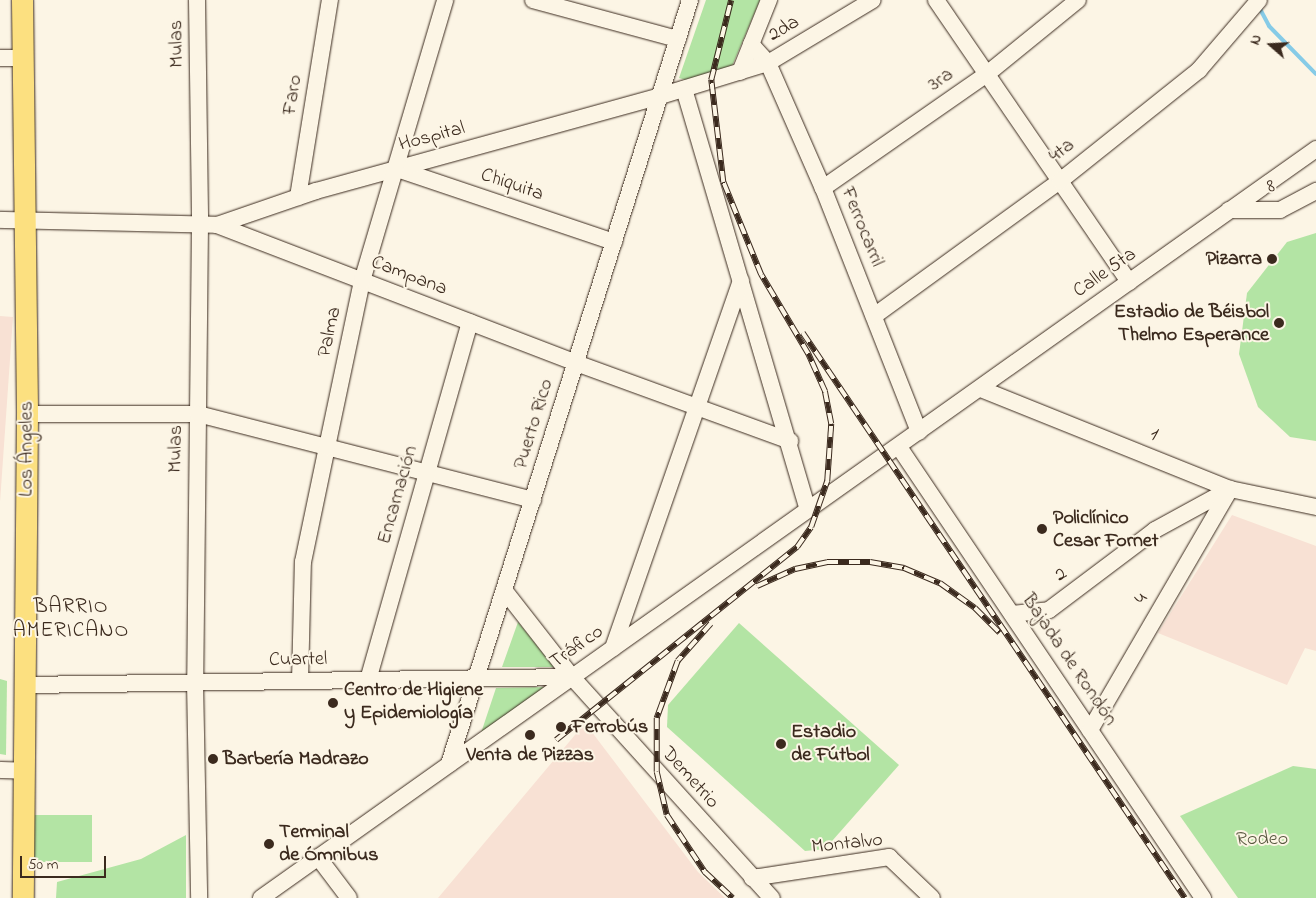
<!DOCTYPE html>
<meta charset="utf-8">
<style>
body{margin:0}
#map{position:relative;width:1316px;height:898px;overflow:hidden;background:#fcf5e5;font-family:"Indie Flower",sans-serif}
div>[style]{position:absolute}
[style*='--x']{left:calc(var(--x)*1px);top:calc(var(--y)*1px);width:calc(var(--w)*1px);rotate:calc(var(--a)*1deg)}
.built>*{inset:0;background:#f8e1d4;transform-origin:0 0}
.green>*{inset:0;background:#b3e4a4;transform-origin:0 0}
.stream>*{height:4px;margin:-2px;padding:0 2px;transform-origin:2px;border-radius:2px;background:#86cbe7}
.roads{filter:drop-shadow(0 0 1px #3b2a1e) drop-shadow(0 0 1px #3b2a1e)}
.minor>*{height:16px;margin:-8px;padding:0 8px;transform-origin:8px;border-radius:8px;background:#fcf5e5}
.major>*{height:21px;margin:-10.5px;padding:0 10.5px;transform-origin:10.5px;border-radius:10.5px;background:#fce080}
.rail>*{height:5.5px;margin-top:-2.75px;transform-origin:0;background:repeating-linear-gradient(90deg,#fcf5e5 0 11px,#3b2a1e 0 22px);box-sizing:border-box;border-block:1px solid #3b2a1e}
.dots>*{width:14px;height:14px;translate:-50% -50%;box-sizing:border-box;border:2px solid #fcf5e5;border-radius:50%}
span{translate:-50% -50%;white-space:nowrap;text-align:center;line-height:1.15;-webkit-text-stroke:4px #fcf5e5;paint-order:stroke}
.street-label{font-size:20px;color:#3b2a1e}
.poi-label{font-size:20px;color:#3b2a1e;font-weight:700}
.right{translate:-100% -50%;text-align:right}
.left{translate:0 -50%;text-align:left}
.park-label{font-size:20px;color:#595840}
.neighbourhood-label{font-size:21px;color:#3b2a1e;letter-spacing:1px}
.north{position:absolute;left:1246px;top:20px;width:50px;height:50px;-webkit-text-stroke:4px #fcf5e5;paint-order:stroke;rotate:289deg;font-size:14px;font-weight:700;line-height:20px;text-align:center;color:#3b2a1e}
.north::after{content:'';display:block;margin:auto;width:18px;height:22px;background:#3b2a1e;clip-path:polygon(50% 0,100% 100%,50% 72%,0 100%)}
.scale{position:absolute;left:20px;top:856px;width:86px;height:22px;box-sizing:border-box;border:2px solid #3b2a1e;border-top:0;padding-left:6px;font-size:15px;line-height:18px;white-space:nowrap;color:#3b2a1e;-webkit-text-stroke:4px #fcf5e5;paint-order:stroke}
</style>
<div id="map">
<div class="built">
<i style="left:0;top:316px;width:13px;height:184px;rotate:4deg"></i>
<i style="clip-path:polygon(1232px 515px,1316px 546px,1316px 651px,1305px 648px,1287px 685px,1158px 633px)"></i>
<i style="clip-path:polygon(585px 723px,698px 872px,725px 898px,438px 898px)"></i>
</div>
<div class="green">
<i style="clip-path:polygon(706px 0,760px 0,730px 71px,693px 82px,679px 78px)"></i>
<i style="clip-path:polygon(1316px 233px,1316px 441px,1290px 437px,1258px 407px,1239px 354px,1247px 293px,1287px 242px)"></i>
<i style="clip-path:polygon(518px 622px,554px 667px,502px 667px)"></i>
<i style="clip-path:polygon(739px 623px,899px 765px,825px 849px,805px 851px,667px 727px,668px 705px)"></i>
<i style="clip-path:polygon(0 679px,7px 681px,6px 755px,0 754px)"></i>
<i style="clip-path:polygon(547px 687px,481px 733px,496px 688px)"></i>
<i style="clip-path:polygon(1293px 766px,1316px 769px,1316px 898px,1238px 898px,1180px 816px)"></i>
<i style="left:33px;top:815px;width:59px;height:47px"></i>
<i style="clip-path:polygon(186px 835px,186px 898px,56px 898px,57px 882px,141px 859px)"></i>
</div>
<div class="stream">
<i style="--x:1259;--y:7;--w:21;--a:62"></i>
<i style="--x:1269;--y:26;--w:67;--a:45.6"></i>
</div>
<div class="roads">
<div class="minor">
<i style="--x:197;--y:0;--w:224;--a:89.2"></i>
<i style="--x:200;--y:224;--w:458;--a:90.6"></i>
<i style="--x:195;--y:682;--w:216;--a:88.9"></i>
<i style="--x:533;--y:0;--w:150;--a:15.1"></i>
<i style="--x:936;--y:0;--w:342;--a:55.6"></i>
<i style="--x:751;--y:44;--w:25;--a:48"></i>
<i style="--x:768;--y:63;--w:137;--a:66.3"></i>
<i style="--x:823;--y:188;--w:262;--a:68.5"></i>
<i style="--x:0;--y:58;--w:23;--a:0"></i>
<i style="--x:740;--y:72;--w:78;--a:-68.1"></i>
<i style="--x:684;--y:89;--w:438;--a:73.6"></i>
<i style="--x:397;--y:169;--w:229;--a:18.6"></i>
<i style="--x:823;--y:188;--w:200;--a:-34.8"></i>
<i style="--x:987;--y:74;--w:117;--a:-39.1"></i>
<i style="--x:298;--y:197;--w:200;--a:-80.8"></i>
<i style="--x:1229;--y:210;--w:51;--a:0"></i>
<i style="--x:1280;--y:210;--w:41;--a:-27.8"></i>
<i style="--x:0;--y:220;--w:217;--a:1.3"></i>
<i style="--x:217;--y:225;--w:385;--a:21"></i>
<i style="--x:576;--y:363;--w:228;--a:20"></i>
<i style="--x:217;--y:225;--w:105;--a:-19"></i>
<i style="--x:316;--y:191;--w:357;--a:-15.4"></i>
<i style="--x:660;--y:96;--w:113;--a:-17"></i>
<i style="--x:768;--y:63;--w:122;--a:-31"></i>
<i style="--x:874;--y:316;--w:230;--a:-36"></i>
<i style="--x:1060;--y:181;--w:178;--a:-38.6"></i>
<i style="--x:1199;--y:70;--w:92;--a:-49.4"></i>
<i style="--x:981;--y:389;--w:268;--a:21.9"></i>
<i style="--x:1230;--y:489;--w:88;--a:11.8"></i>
<i style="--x:27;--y:414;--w:171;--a:0"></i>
<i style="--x:198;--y:414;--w:346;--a:14.4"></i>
<i style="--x:899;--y:447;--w:544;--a:56.02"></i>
<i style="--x:504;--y:590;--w:110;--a:52"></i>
<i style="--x:572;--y:677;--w:298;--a:47.9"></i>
<i style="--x:1012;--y:614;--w:37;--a:-6"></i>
<i style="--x:1049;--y:610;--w:133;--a:-37"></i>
<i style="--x:1155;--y:530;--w:85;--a:-28.7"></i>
<i style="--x:613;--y:648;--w:389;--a:-70.8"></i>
<i style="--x:368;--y:680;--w:372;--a:-74.1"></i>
<i style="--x:300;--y:681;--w:119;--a:-88.6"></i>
<i style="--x:303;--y:562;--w:117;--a:-78.2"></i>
<i style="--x:327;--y:447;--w:170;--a:-78.1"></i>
<i style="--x:362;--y:281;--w:293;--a:-73.5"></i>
<i style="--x:25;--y:685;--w:547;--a:-0.84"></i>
<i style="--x:1090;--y:730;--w:279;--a:-59.8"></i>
<i style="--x:449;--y:764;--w:801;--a:-72.49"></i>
<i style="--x:0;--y:770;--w:24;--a:2"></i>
<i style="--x:318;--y:857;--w:51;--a:52.9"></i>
<i style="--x:752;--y:878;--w:139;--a:-8.7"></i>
<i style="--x:889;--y:857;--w:59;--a:43.6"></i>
<i style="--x:261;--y:898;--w:1294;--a:-35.37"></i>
</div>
<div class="major">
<i style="--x:22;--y:0;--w:414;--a:89.3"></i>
<i style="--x:27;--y:414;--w:484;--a:90.5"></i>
</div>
</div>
<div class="rail">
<i style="--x:803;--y:333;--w:682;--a:55.94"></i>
<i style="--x:757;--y:586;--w:42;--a:-24.1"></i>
<i style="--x:795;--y:569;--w:33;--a:-12"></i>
<i style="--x:827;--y:562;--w:43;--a:0"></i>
<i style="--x:870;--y:562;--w:35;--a:10"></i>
<i style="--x:904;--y:568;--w:39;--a:23"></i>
<i style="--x:940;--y:583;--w:43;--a:35.5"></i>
<i style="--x:975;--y:608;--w:35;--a:45"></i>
<i style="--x:711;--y:624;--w:50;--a:131.7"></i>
<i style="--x:678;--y:661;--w:61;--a:110.2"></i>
<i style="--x:657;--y:718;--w:54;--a:90"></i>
<i style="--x:657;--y:772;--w:44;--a:76.9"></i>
<i style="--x:667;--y:815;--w:69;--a:56.3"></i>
<i style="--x:705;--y:872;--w:38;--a:43"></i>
<i style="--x:556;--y:740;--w:309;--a:-38.7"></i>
<i style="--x:797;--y:547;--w:24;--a:-55"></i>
<i style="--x:811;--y:527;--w:49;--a:-70.8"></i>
<i style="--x:827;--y:481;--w:57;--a:-86"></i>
<i style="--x:831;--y:424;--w:33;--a:-101"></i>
<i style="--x:825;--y:392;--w:42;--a:-114.1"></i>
<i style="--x:808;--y:354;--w:92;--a:-120.7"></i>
<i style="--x:761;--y:275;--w:100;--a:-112.2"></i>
<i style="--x:723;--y:182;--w:103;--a:-96.7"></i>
<i style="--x:711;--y:80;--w:82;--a:-76"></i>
</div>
<div class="dots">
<i style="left:1272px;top:259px;background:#3b2a1e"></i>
<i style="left:1279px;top:323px;background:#3b2a1e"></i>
<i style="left:1042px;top:529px;background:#3b2a1e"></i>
<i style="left:333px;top:703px;background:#3b2a1e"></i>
<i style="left:561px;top:727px;background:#3b2a1e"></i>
<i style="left:530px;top:735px;background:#3b2a1e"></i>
<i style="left:781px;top:744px;background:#3b2a1e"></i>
<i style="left:213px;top:759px;background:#3b2a1e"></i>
<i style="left:269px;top:844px;background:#3b2a1e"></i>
</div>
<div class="street-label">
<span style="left:784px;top:29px;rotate:-31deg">2da</span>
<span style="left:177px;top:44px;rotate:-91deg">Mulas</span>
<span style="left:941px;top:80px;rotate:-35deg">3ra</span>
<span style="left:293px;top:95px;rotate:-81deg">Faro</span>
<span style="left:432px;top:137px;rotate:-15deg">Hospital</span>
<span style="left:1062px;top:151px;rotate:-38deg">4ta</span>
<span style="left:512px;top:185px;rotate:19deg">Chiquita</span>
<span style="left:1271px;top:187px;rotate:-9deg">8</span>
<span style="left:862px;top:227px;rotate:68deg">Ferrocarril</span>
<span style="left:1105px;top:273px;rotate:-35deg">Calle 5ta</span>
<span style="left:409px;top:276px;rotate:21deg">Campana</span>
<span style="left:330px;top:332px;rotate:-78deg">Palma</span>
<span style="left:534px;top:424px;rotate:-73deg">Puerto Rico</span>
<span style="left:1154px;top:435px;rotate:22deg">1</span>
<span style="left:27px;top:449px;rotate:-90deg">Los Ángeles</span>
<span style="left:176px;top:449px;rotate:-89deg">Mulas</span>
<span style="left:398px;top:495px;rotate:-74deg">Encarnación</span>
<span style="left:1061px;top:575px;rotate:-37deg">2</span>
<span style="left:1142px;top:599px;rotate:-60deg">4</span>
<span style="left:577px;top:647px;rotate:-35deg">Tráfico</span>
<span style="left:298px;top:660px;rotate:-1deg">Cuartel</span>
<span style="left:1069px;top:660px;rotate:56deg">Bajada de Rondón</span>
<span style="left:690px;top:778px;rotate:48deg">Demetrio</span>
<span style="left:847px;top:844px;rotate:-6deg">Montalvo</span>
</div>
<div class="poi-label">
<span class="right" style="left:1262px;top:259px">Pizarra</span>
<span class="right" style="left:1269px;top:324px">Estadio de Béisbol<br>Thelmo Esperance</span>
<span class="left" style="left:1053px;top:530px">Policlínico<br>Cesar Fornet</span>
<span class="left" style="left:344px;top:702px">Centro de Higiene<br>y Epidemiología</span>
<span class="left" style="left:572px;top:727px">Ferrobús</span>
<span class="left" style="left:791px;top:744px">Estadio<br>de Fútbol</span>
<span style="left:530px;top:755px">Venta de Pizzas</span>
<span class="left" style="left:223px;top:759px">Barbería Madrazo</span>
<span class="left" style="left:279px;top:844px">Terminal<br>de Ómnibus</span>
</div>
<div class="park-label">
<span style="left:1262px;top:839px">Rodeo</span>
</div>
<div class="neighbourhood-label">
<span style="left:71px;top:619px">BARRIO<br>AMERICANO</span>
</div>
<div class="north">N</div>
<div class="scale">50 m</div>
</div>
